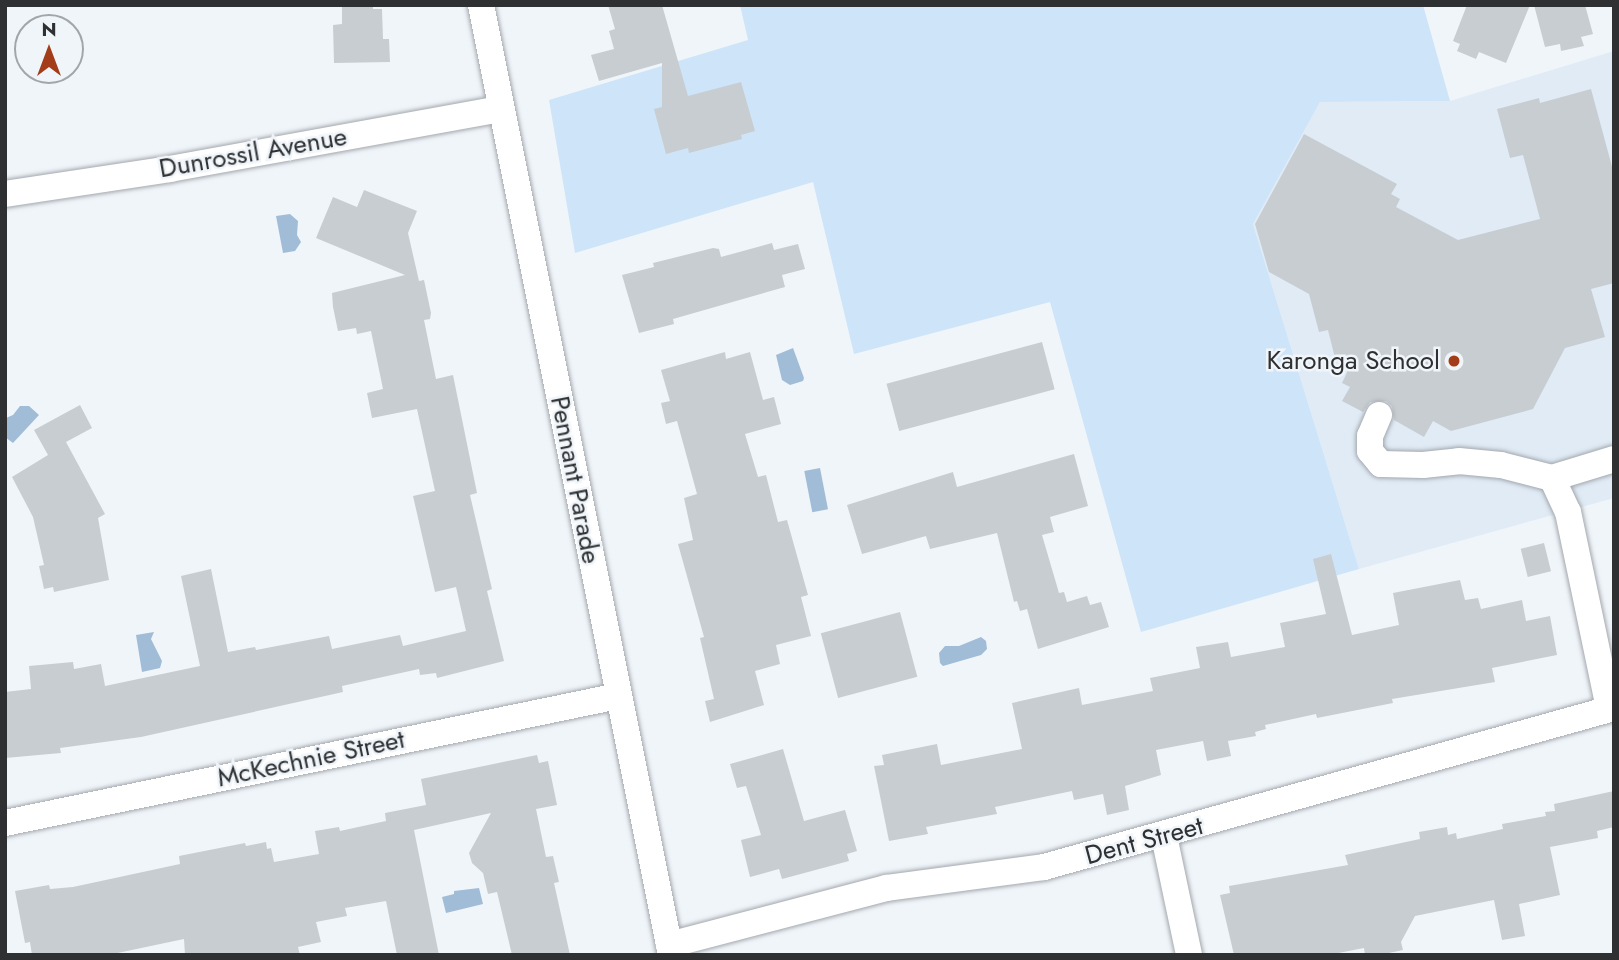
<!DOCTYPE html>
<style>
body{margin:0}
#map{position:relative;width:1619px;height:960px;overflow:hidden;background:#f0f5fa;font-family:Jost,sans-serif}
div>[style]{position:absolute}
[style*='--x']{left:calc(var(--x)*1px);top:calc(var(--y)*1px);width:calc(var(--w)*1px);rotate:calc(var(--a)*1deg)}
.built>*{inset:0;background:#e0ebf6}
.green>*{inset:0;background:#cee4f9}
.water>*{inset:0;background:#a1bcd6;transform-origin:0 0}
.building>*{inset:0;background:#c8cdd1;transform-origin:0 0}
.roads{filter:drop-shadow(0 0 2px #a3a8ad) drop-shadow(0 0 2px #a3a8ad)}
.minor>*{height:26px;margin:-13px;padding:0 13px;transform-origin:13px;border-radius:13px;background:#fff}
.dots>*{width:19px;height:19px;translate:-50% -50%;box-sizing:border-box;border:4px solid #f0f5fa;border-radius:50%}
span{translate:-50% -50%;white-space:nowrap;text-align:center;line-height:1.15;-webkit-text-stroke:5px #f0f5fa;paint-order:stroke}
.street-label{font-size:26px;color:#2e3032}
.poi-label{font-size:26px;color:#2e3032}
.right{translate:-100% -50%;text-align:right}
.frame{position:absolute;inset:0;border:7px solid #2e3032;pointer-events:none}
.north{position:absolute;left:14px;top:14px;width:70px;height:70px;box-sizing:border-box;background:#f0f5fa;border:2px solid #a2a6aa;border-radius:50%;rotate:0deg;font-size:19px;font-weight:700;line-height:28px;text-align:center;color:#2e3032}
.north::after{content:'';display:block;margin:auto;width:24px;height:32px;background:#a33c19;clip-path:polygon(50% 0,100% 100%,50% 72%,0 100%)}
</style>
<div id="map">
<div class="built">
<i style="clip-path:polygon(1614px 51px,1614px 498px,1359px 569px,1253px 224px,1320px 102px,1450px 101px)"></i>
</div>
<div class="green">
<i style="clip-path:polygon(740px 5px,1423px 5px,1450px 101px,1320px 102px,1253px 224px,1359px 569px,1141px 632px,1050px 302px,854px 354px,813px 182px,575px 253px,549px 100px,748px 40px)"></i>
</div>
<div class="water">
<i style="clip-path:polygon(290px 214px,298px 221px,297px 235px,301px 242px,295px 251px,283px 253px,276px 216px)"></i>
<i style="clip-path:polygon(793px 348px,804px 378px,803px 381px,790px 385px,782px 380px,776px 355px)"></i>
<i style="clip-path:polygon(20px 406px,29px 406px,39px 415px,13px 443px,5px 437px,6px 418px,13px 415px)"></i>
<i style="left:820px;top:468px;width:42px;height:16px;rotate:79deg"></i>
<i style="clip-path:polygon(154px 632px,151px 639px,162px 661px,160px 668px,142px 672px,136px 635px)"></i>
<i style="clip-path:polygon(981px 637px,986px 641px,987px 649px,981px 655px,943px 666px,940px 663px,939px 653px,945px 646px,959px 646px)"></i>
<i style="clip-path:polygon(479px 888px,483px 904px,446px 913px,442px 897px,454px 894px,454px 891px)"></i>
</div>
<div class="building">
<i style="clip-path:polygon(342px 5px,373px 5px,373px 9px,382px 9px,383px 39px,389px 39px,390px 62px,334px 63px,333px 25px,342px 24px)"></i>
<i style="clip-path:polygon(608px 5px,662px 5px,688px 96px,741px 82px,755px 131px,741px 135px,742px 139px,689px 153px,688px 148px,666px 154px,654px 109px,662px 107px,662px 63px,599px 81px,591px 55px,614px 49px,609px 31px,615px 29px)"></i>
<i style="clip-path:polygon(1467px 5px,1530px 5px,1506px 63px,1479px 52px,1476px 59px,1457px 51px,1460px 44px,1453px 41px)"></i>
<i style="clip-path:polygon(1534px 5px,1585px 5px,1593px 34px,1581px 37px,1584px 46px,1561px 51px,1560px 44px,1545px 47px)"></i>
<i style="clip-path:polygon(1591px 89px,1614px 174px,1614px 283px,1591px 289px,1605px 337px,1565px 348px,1533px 409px,1451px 431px,1433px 421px,1424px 437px,1394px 420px,1392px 406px,1386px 401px,1370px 402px,1363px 412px,1342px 401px,1350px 387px,1342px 383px,1350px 366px,1335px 358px,1328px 330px,1319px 332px,1309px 294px,1269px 272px,1255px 224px,1304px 134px,1397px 184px,1391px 194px,1400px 199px,1396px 207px,1458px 240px,1540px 219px,1523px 155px,1510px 158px,1497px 109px,1539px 98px,1540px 103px)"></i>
<i style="clip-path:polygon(364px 190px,417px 211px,408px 233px,419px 281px,424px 280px,431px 313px,430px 319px,424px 320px,436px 379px,453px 375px,477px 493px,470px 495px,492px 589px,487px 591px,504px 661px,437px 678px,436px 673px,420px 675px,419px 669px,342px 686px,343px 692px,141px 737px,60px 748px,61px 753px,5px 758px,5px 692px,31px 689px,29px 666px,73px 662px,74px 669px,101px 664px,105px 686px,200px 666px,181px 576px,211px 569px,228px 652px,255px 647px,256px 650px,329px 636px,332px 649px,400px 635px,403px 646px,466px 631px,456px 587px,435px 592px,413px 496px,435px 491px,417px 409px,372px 418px,367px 393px,383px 389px,371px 331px,357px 334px,356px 328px,338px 331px,333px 307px,332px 293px,405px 275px,316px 238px,333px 197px,357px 207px)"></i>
<i style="clip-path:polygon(772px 243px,774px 250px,798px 244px,805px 269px,782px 275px,785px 287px,673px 319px,674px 324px,639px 333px,622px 275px,654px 267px,653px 263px,713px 248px,719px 249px,721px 257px)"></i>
<i style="left:1042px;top:342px;width:49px;height:161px;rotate:75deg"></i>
<i style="clip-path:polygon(725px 352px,726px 359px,750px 352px,763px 400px,774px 397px,781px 424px,745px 434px,758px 477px,766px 475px,778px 522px,787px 520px,808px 595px,801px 597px,811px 636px,776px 645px,780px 664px,755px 671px,764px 705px,710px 722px,705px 701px,714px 699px,700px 638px,704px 637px,678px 544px,693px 540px,684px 498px,697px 494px,677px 421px,666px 424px,661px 403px,670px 401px,661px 370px)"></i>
<i style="clip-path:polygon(80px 405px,92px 428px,66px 442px,105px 514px,98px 518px,109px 580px,54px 592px,53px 587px,44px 589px,39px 566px,44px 565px,33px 517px,12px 477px,48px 455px,34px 430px)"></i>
<i style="clip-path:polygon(1074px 454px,1088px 506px,1050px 517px,1054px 532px,1042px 535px,1059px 593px,1064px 592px,1067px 602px,1087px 596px,1090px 605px,1101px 602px,1109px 627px,1038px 649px,1027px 609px,1020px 611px,1017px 601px,1014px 602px,997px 533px,930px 549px,926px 536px,862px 554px,847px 505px,953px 472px,957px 487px)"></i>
<i style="left:1544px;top:543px;width:29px;height:24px;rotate:76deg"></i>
<i style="clip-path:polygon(1331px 554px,1352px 635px,1399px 625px,1393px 593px,1460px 580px,1465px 600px,1478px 598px,1481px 609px,1522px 600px,1526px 621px,1550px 616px,1557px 655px,1492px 668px,1495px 682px,1392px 699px,1393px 703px,1317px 718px,1316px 714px,1265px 725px,1266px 729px,1255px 732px,1256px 736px,1228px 741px,1231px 756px,1207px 761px,1203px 741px,1156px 750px,1161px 775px,1125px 786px,1129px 810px,1107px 815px,1103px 794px,1074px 800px,1072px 791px,995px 807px,997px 814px,926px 827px,928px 834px,889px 841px,874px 766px,884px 765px,882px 755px,937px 744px,941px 765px,1022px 749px,1012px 703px,1079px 688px,1082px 705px,1153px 691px,1150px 678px,1200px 668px,1196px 647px,1228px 642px,1231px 657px,1285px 647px,1280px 623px,1326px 614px,1313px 559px)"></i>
<i style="left:900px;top:612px;width:67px;height:82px;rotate:75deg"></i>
<i style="clip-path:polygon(783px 749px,804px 821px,845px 810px,857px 851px,847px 854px,849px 861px,782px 879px,779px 869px,750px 877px,741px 840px,761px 835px,746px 786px,737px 788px,730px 764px)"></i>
<i style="clip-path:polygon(537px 755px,539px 763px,548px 761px,557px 805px,536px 809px,546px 857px,553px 856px,559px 882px,554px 883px,570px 955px,512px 955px,497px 892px,488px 894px,483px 873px,472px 863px,469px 853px,491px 813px,414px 830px,439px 955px,397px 955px,386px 901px,345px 908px,347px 916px,316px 922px,321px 942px,298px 947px,300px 955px,185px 955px,184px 939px,108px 955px,32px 955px,30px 942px,25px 943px,15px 891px,49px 885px,50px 889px,73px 887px,180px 864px,179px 856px,245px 843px,246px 846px,266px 842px,267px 849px,271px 848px,274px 862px,319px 854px,315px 831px,339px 827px,340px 831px,386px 821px,385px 813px,426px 805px,421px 779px)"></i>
<i style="clip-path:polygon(1614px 791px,1614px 827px,1597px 831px,1598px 838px,1550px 847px,1560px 895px,1519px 904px,1525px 936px,1502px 940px,1494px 900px,1415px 916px,1401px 942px,1403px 950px,1379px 955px,1365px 955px,1364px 948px,1328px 955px,1234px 955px,1220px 895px,1230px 893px,1229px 886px,1348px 865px,1345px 855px,1420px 839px,1419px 832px,1447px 827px,1448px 835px,1456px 833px,1457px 839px,1503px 829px,1502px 824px,1546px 816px,1545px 812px,1555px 811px,1554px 804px)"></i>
</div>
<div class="roads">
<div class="minor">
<i style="--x:481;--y:5;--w:969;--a:78.69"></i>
<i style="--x:5;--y:194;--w:167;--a:-8.6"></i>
<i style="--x:170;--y:169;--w:336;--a:-10.3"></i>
<i style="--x:1379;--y:415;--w:23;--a:113"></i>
<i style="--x:1370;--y:436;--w:15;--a:90"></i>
<i style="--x:1370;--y:451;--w:17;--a:50"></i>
<i style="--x:1381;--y:464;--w:42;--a:1.4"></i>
<i style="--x:1423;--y:465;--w:36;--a:-6"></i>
<i style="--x:1459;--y:461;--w:42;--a:5.4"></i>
<i style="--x:1501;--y:465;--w:53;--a:14.3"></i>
<i style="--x:1552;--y:478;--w:38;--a:65"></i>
<i style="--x:1568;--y:512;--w:201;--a:78.2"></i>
<i style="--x:1552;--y:478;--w:65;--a:-17"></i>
<i style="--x:5;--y:823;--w:626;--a:-11.7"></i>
<i style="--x:1164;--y:836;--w:122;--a:78.1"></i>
<i style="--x:669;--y:945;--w:225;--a:-14.7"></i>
<i style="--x:887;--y:888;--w:158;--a:-7.6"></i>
<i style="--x:1044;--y:867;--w:592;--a:-15.59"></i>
</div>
</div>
<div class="dots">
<i style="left:1454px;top:361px;background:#a33c19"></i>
</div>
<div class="street-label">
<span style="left:253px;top:153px;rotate:-10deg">Dunrossil Avenue</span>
<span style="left:575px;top:480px;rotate:79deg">Pennant Parade</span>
<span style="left:311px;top:759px;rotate:-12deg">McKechnie Street</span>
<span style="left:1144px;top:841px;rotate:-15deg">Dent Street</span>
</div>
<div class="poi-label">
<span class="right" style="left:1440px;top:361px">Karonga School</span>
</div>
<div class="frame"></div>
<div class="north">N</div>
</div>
